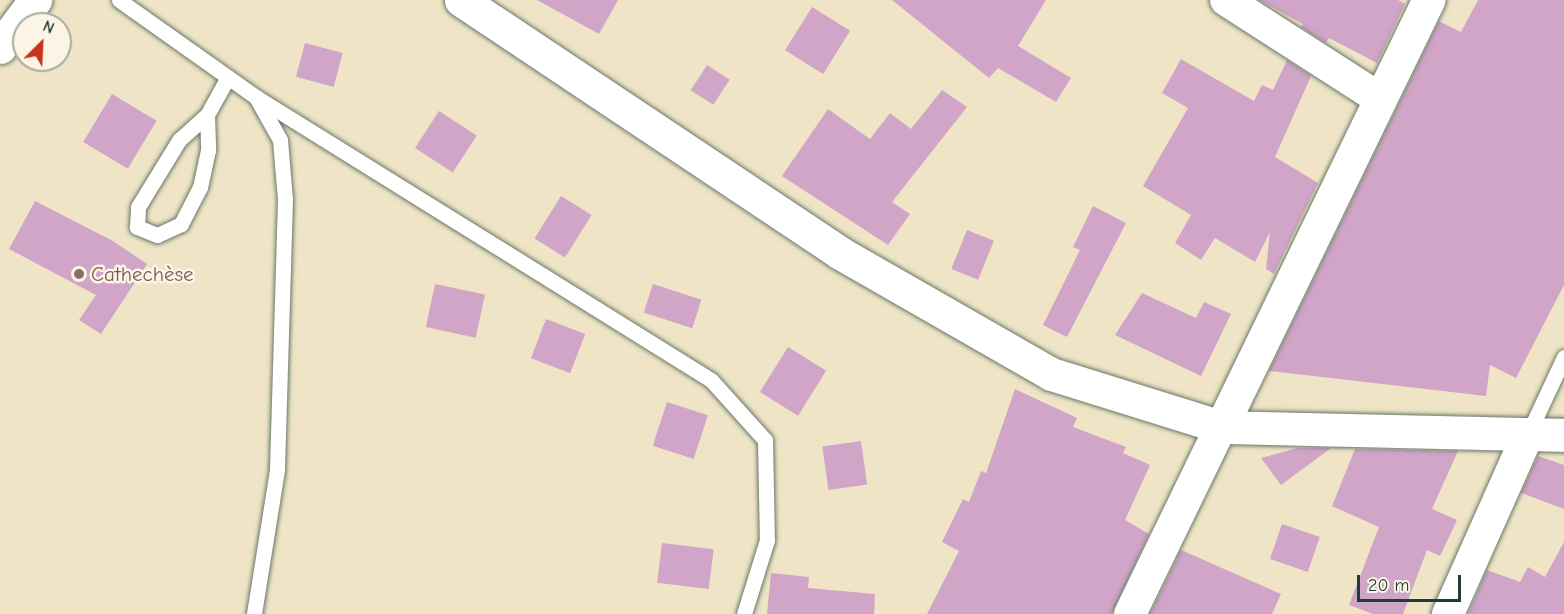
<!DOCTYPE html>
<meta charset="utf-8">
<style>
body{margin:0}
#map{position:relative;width:1564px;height:614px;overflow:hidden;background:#efe5c6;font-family:"Comic Neue",sans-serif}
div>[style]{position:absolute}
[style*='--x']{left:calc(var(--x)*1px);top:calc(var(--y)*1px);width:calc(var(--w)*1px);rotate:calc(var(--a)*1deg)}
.building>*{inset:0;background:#d0a5c8;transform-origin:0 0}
.roads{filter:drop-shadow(0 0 2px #687867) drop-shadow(0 0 2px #687867)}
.service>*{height:15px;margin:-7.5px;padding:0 7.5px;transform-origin:7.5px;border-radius:7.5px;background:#fff}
.minor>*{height:32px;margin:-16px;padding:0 16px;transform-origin:16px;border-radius:16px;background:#fff}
.tertiary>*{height:33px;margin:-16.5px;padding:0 16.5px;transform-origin:16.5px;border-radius:16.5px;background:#fff}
.dots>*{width:16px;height:16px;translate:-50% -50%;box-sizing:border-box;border:3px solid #fcf5e5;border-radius:50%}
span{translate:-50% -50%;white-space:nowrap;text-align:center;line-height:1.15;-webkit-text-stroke:5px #fcf5e5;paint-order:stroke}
.education-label{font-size:21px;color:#785e54}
.left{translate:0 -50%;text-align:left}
.north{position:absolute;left:12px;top:12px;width:60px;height:60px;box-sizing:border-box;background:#fcf5e5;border:2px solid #a4ab9e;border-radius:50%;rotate:24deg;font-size:16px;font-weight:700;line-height:24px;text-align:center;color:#1f3d34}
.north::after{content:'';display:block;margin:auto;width:21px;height:27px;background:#c8321e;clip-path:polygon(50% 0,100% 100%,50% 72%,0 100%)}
.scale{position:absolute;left:1357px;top:575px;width:104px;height:27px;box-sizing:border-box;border:3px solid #1f3d34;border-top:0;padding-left:8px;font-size:18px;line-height:21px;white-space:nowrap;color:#1f3d34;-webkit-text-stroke:4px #fcf5e5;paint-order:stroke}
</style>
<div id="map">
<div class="building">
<i style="clip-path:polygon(537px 0,618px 0,599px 34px)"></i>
<i style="clip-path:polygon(892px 0,1046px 0,1018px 46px,1071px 78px,1056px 102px,998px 68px,989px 78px)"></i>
<i style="clip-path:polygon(1259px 0,1398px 0,1405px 4px,1377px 63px,1329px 38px,1326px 43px,1301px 27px,1303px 24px)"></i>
<i style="clip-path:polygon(1478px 0,1564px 0,1564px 285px,1516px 378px,1490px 365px,1486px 396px,1269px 371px,1439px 21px,1461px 32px)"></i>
<i style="left:812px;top:7px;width:45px;height:51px;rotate:32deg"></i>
<i style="left:305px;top:43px;width:39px;height:35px;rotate:15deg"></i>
<i style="clip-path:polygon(1181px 59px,1254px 101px,1262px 85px,1273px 90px,1287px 60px,1311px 76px,1275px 157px,1318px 183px,1274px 274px,1266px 269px,1270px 232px,1255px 262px,1215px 238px,1201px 260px,1175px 243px,1191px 215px,1143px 186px,1188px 108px,1162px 93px)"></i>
<i style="left:707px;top:65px;width:27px;height:30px;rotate:33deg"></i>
<i style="clip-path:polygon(942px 90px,967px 107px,892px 202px,910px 214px,888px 245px,782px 176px,828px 109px,870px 139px,890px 113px,911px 129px)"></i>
<i style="left:112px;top:94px;width:52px;height:56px;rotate:31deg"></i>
<i style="left:439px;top:111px;width:45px;height:44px;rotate:33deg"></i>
<i style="left:561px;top:196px;width:36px;height:50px;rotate:32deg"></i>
<i style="clip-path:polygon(35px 201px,113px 241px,147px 264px,101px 334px,79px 320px,96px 295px,9px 249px)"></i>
<i style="clip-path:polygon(1093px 206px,1126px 223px,1067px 337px,1043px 325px,1080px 250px,1073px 247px)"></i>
<i style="left:967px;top:230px;width:29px;height:42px;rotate:22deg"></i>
<i style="left:435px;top:284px;width:51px;height:44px;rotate:12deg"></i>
<i style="left:653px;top:284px;width:51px;height:30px;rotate:18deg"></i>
<i style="clip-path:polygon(1142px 293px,1196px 318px,1204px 302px,1231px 314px,1201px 376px,1115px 335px)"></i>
<i style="left:546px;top:319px;width:42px;height:42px;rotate:21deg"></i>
<i style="left:788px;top:347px;width:45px;height:53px;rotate:32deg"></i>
<i style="clip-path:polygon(1015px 389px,1077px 418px,1073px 427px,1126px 447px,1123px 453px,1150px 465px,1125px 520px,1149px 534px,1112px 614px,927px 614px,959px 551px,942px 542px,963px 499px,969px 502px,981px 471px,986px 473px)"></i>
<i style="left:667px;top:402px;width:43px;height:46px;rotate:18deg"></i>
<i style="left:861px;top:441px;width:44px;height:39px;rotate:82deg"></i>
<i style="clip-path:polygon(1298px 448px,1331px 448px,1281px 485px,1261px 458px)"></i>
<i style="clip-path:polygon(1355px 449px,1458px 451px,1432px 509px,1457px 520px,1440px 556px,1427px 550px,1403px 614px,1373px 614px,1349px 605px,1379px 527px,1332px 506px)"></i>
<i style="clip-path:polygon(1538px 456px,1564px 465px,1564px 509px,1521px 493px)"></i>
<i style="left:1282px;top:524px;width:40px;height:37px;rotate:19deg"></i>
<i style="clip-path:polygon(1564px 542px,1564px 614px,1468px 614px,1487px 570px,1520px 582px,1528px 567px,1545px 577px)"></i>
<i style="left:662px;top:543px;width:52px;height:40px;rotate:7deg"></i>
<i style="clip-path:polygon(1181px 550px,1281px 594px,1272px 614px,1150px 614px)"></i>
<i style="clip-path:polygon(771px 573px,809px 577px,808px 588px,875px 594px,874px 614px,767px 614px)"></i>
</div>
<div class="roads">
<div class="service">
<i style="--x:119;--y:0;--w:168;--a:35.3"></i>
<i style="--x:256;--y:97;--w:49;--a:60.8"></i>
<i style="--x:280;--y:140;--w:59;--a:85.2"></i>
<i style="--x:285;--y:199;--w:271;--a:91.7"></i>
<i style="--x:277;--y:470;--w:146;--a:99.1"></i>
<i style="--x:256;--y:97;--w:536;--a:31.88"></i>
<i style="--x:711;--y:380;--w:81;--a:48"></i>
<i style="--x:765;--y:440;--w:100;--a:88.9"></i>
<i style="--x:767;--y:540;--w:77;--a:107.3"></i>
<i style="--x:207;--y:115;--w:35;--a:88"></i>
<i style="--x:208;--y:150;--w:38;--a:102"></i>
<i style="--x:200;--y:187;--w:42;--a:117.2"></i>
<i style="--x:181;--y:224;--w:26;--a:155"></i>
<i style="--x:157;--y:235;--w:22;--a:-158"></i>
<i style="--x:137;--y:227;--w:20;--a:-87"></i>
<i style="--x:138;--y:207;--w:79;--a:-58.5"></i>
<i style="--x:179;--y:140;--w:38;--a:-42"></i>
<i style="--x:207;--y:115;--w:43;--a:-61.1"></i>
<i style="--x:1528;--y:434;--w:85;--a:-64.9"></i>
</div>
<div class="minor">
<i style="--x:1226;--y:0;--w:183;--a:32.7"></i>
<i style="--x:1130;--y:614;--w:208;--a:-64.1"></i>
<i style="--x:1448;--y:614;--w:197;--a:-66"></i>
</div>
<div class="tertiary">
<i style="--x:461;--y:0;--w:456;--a:33.7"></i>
<i style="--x:840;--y:253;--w:243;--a:29.8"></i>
<i style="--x:1051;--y:374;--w:178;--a:17.3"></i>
<i style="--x:1221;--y:427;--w:343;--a:1.3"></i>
<i style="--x:0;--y:47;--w:59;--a:-53.3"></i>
<i style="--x:1221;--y:427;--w:475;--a:-64.1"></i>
</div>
</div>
<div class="dots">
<i style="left:79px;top:274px;background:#8d6e63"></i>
</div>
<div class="education-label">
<span class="left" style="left:91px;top:274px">Cathechèse</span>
</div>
<div class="north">N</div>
<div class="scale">20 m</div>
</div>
